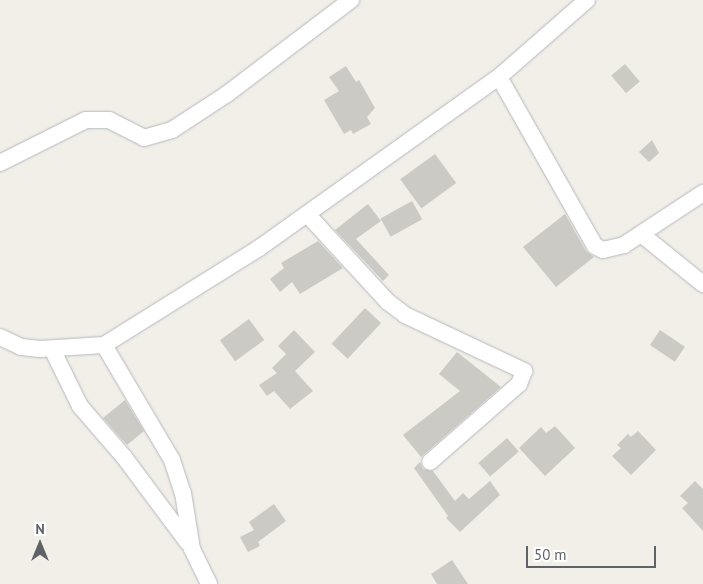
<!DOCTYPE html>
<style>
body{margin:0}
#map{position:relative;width:703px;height:584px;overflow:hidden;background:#f1efe8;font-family:"PT Sans",sans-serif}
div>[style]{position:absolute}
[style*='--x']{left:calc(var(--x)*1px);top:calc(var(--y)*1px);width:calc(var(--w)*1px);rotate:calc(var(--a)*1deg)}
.building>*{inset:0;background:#cccac5;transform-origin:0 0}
.roads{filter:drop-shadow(0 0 1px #b5b8bc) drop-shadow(0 0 1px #b5b8bc)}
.minor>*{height:16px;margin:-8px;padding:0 8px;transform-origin:8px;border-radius:8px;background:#fff}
span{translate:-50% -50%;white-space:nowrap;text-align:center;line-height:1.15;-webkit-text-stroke:4px #fff;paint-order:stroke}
.north{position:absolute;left:15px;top:519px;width:50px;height:50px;-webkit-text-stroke:4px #fff;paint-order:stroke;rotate:0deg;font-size:14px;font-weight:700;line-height:20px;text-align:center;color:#5f6368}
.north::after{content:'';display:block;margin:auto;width:18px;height:22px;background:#5f6368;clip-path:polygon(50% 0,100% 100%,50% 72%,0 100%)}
.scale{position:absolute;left:526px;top:546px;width:130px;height:22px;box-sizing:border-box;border:2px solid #5f6368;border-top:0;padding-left:6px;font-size:15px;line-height:18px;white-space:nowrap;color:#5f6368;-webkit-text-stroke:4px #fff;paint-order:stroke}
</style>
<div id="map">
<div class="building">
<i style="left:625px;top:64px;width:23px;height:18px;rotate:50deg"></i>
<i style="clip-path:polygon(346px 66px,356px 82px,359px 80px,375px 108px,367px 117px,371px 124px,353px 134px,351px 130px,344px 134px,324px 100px,339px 91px,329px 77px)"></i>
<i style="clip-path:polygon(652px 140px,659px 153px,649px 162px,639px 152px)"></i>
<i style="left:435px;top:154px;width:36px;height:43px;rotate:54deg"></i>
<i style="left:412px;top:201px;width:21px;height:36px;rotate:61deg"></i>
<i style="clip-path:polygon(368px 204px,381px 221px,356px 239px,389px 275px,383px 281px,335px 230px)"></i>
<i style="clip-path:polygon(565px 214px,586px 251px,594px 257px,556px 287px,523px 247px)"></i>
<i style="clip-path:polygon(318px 241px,343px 268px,300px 294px,292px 282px,280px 292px,270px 279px,284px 268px,281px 263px)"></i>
<i style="left:365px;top:308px;width:22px;height:49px;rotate:43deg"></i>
<i style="left:249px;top:319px;width:26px;height:36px;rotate:54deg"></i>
<i style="clip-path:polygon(294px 330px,315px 352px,295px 371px,313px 391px,290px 409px,274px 391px,267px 396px,259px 385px,277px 373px,272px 368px,286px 354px,278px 346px)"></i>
<i style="left:660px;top:330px;width:30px;height:18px;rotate:34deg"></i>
<i style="clip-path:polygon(457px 352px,501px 387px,421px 457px,403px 435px,460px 391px,439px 374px)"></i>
<i style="clip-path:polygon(125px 400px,144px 431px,127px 445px,103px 418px)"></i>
<i style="clip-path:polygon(555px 426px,575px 448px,545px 476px,519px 448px,541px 427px,546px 433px)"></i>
<i style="clip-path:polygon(638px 431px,656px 450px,631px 475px,612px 456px,621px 448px,617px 445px,628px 434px,631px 437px)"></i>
<i style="left:507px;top:438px;width:18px;height:38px;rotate:49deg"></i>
<i style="clip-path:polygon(420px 462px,423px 469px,433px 471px,455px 501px,463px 493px,469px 499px,490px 481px,500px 495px,460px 532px,446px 518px,448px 516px,414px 468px)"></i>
<i style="clip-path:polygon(695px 481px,703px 489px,703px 531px,682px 508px,688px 503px,680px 496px)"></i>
<i style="clip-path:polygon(274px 504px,286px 521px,258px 542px,260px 546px,248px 552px,240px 537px,254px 530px,249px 522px)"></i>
<i style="clip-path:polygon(452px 560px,468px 584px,437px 584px,431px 574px)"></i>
</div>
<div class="roads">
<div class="minor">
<i style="--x:499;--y:77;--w:194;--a:60.4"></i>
<i style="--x:595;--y:246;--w:9;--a:27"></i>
<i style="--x:603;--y:250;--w:22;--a:-13"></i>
<i style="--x:624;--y:245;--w:95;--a:-33.4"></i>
<i style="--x:0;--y:163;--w:96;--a:-26.6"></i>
<i style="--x:86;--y:120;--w:23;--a:0"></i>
<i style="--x:109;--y:120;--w:39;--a:27"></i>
<i style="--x:144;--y:138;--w:29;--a:-16"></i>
<i style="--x:172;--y:130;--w:66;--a:-33.2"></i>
<i style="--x:227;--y:94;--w:156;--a:-37.2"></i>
<i style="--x:307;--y:214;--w:120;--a:47.4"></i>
<i style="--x:388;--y:302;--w:21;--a:37"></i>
<i style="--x:405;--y:315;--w:132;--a:25.2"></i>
<i style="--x:524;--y:371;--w:14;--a:111"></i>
<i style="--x:519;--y:384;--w:118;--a:138.8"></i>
<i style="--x:641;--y:234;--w:80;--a:38.9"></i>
<i style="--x:0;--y:337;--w:23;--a:25"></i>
<i style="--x:21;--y:347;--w:19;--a:6"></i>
<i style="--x:40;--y:349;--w:64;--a:-3.6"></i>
<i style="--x:104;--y:345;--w:183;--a:-32"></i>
<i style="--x:259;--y:248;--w:295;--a:-35.5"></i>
<i style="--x:499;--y:77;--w:117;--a:-41.2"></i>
<i style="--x:104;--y:345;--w:134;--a:59.4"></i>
<i style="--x:172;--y:460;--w:35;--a:72"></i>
<i style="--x:183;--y:493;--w:57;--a:80.9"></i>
<i style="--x:192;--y:549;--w:39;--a:64"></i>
<i style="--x:52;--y:349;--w:64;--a:63.8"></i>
<i style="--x:80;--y:406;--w:67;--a:49.2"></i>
<i style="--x:124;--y:457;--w:107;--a:53.3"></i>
</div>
</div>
<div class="north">N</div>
<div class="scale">50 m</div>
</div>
